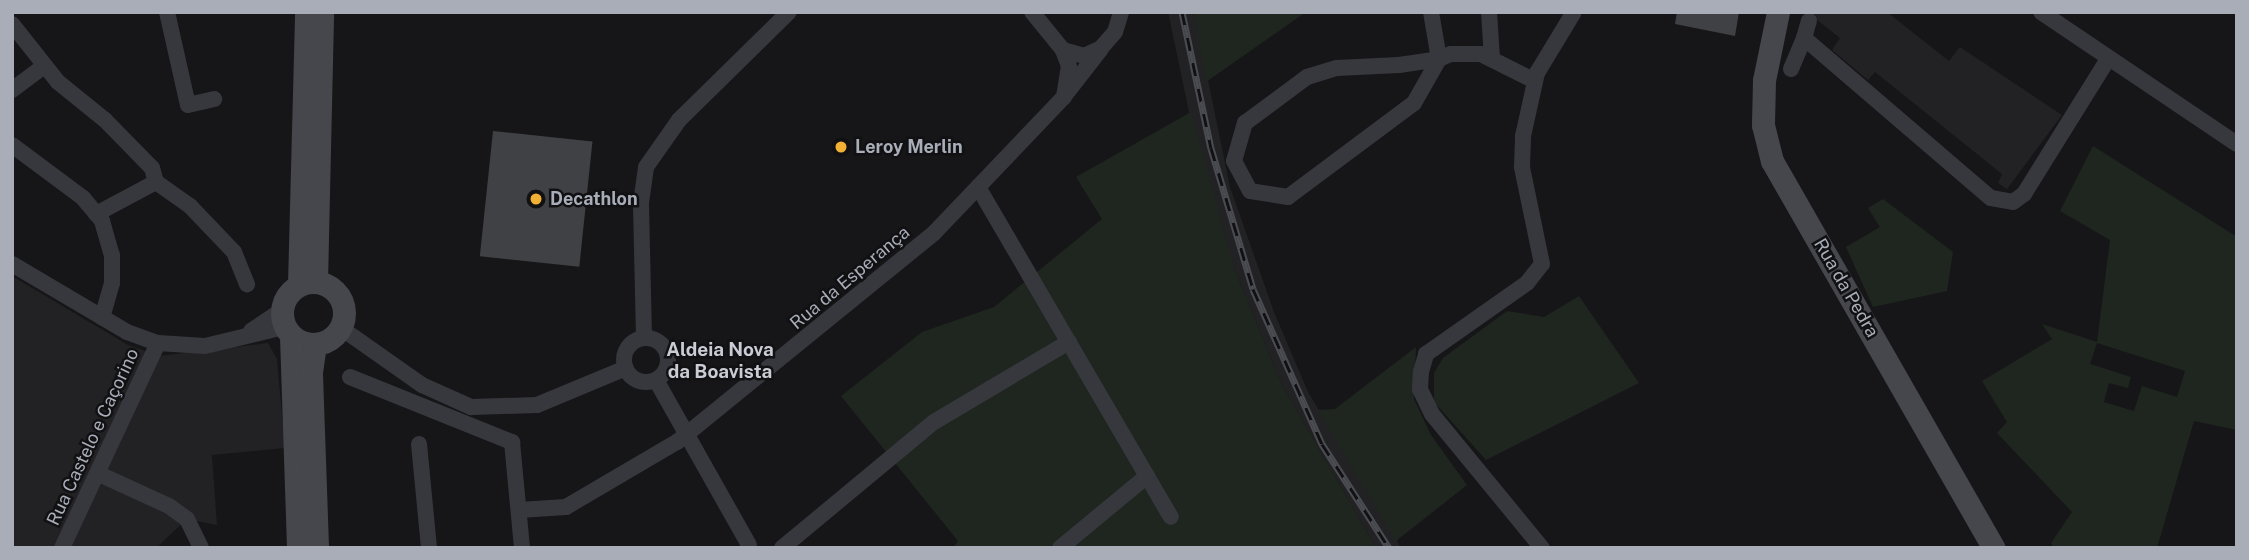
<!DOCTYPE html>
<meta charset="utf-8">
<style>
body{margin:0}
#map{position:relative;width:2249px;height:560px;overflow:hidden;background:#161618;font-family:"Public Sans",sans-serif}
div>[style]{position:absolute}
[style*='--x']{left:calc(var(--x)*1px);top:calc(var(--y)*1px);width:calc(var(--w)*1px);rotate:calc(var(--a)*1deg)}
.built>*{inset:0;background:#222225}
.green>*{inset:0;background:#1e261f}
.building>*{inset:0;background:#404145;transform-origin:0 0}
.street>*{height:16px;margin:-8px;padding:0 8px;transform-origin:8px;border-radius:8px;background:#37383d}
.street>.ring{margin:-8px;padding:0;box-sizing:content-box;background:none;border:16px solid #37383d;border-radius:50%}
.secondary>*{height:23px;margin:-11.5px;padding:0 11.5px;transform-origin:11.5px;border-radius:11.5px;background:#45474d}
.secondary>.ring{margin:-11.5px;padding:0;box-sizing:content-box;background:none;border:23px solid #45474d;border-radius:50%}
.rail>*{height:7px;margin-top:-3.5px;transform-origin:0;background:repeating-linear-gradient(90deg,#111113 0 13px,#4a4c52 0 26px);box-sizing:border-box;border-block:2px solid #4a4c52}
.dots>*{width:19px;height:19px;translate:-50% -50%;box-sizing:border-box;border:4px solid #111113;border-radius:50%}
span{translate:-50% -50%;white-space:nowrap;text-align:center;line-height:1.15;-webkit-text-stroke:5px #111113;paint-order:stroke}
.poi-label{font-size:18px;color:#a8adb8;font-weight:700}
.left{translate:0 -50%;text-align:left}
.street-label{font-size:18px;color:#a8adb8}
.neighbourhood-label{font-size:19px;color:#c9ccd4;font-weight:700}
.frame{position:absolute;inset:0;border:14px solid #a8adb8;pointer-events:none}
</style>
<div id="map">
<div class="built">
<i style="clip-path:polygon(1168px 12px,1194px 12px,1230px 187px,1274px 312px,1308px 392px,1401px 548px,1376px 548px,1280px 381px,1235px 270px,1197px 150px)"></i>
<i style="clip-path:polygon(1807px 12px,1887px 12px,1949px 61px,1960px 47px,2062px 115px,2007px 189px,1998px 183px,2002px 174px,1875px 72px,1868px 80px,1832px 50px,1840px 38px)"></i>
<i style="clip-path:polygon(12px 276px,128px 345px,159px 356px,268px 343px,277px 359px,285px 448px,212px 455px,217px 525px,187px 519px,156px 548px,12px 548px)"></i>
</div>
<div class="green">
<i style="clip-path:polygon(1194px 12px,1306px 12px,1206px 82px)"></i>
<i style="clip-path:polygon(1191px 112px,1235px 270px,1280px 381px,1376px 548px,953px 548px,958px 541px,841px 396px,922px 332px,994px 307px,1102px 219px,1076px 177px)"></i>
<i style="clip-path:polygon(evenodd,2093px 146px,2237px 237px,2237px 430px,2194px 421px,2157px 548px,2054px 548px,2051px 543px,2072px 512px,1997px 433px,2007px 422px,1982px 381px,2052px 339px,2042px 324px,2097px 342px,2110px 240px,2060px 211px,2093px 146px,2097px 343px,2185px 371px,2177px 397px,2142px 386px,2134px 411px,2104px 402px,2109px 383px,2128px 388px,2131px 377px,2090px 364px,2097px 343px)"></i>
<i style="clip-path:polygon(1883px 199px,1953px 252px,1947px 291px,1873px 307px,1846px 247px,1880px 227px,1868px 208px)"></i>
<i style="clip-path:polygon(1579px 296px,1639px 383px,1486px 460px,1434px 402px,1434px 373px,1443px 358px,1507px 311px,1544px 317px)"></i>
<i style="clip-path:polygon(1416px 347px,1414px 399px,1431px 435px,1467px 485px,1396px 541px,1318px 410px,1335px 409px)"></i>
</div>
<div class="building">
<i style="clip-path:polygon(1677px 12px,1739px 12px,1735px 36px,1675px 24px)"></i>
<i style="left:493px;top:131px;width:100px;height:126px;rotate:6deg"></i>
</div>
<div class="street">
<i style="--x:167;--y:12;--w:95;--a:77.3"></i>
<i style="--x:188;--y:105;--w:27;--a:-13"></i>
<i style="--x:1431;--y:12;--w:48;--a:80.3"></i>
<i style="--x:1439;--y:59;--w:51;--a:119.6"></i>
<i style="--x:1414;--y:103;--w:157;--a:143.3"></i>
<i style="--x:1288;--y:197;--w:38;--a:-171"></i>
<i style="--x:1250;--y:191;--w:34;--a:-118"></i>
<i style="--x:1234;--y:161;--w:40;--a:-74"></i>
<i style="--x:1245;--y:123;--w:77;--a:-36.6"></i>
<i style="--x:1307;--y:77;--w:31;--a:-17"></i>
<i style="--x:1337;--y:68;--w:62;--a:-2.8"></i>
<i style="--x:1399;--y:65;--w:40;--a:-8.5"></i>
<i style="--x:1439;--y:59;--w:13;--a:-23"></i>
<i style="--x:1451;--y:54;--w:30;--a:0"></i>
<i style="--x:1481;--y:54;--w:60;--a:26.6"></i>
<i style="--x:1489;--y:12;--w:46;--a:86.3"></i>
<i style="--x:2041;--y:12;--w:236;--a:34"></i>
<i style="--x:12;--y:24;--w:74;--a:51.6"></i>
<i style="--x:58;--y:82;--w:60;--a:39"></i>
<i style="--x:105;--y:120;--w:67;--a:45.6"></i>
<i style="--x:152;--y:168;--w:15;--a:74"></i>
<i style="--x:156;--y:182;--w:42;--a:35.2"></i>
<i style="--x:190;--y:206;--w:64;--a:46.3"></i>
<i style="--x:234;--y:252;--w:35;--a:68"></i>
<i style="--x:1804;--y:38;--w:18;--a:-74"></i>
<i style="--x:1063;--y:50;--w:22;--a:16"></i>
<i style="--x:1084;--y:56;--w:19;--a:-25"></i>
<i style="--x:1101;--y:48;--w:21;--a:-49"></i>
<i style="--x:1115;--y:32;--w:21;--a:-73"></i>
<i style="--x:1791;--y:69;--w:34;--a:-67"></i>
<i style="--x:1804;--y:38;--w:246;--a:40.6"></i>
<i style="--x:1991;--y:198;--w:22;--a:10"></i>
<i style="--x:2013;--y:202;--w:14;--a:-36"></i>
<i style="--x:2024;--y:194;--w:159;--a:-58.1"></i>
<i style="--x:12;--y:90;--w:39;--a:-37"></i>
<i style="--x:1065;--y:95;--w:58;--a:-52"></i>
<i style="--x:12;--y:145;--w:89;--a:36.7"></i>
<i style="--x:83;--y:198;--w:30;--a:50"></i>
<i style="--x:102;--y:221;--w:35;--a:74"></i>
<i style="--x:112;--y:255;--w:28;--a:90"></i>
<i style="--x:112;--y:283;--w:36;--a:106"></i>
<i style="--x:978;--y:187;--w:382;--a:59.7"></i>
<i style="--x:96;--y:214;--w:68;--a:-28.1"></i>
<i style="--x:12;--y:264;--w:134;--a:30.6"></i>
<i style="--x:127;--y:332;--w:33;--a:20"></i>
<i style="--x:158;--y:343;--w:47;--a:3.7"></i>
<i style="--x:205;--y:346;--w:81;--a:-13.5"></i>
<i style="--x:341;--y:328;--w:99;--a:35.1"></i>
<i style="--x:422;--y:385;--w:54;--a:24.2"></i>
<i style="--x:471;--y:407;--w:66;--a:-1.7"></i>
<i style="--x:537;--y:405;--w:96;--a:-22.6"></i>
<i style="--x:251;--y:331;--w:36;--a:-34"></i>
<i style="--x:644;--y:337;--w:134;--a:-91.3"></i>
<i style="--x:641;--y:203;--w:36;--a:-82"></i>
<i style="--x:646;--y:167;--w:57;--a:-54.9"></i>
<i style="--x:679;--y:120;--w:154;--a:-44.5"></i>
<i class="ring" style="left:624px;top:338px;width:28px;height:28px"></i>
<i style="--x:350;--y:377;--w:175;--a:21.9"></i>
<i style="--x:512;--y:442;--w:106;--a:84.6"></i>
<i style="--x:656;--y:380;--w:189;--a:60.6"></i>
<i style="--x:419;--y:444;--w:104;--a:84.5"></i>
<i style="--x:99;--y:474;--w:77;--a:24.6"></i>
<i style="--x:169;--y:506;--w:22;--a:36"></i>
<i style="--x:187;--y:519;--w:32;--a:64"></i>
<i style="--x:519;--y:510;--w:47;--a:-3.7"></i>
<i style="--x:566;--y:507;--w:129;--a:-30.4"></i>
<i style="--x:677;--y:442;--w:331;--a:-39.1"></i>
<i style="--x:934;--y:233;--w:188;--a:-46.3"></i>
<i style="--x:1064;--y:97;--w:31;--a:-81"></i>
<i style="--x:1069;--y:66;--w:17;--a:-111"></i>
<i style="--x:1063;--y:50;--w:49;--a:-129.2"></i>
<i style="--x:62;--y:548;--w:226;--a:-64.9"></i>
<i style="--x:782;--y:548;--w:197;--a:-39.7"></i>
<i style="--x:934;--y:422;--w:157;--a:-30.7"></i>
<i style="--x:1060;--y:548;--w:113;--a:-39.6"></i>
<i style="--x:1542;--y:548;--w:173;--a:-129.4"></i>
<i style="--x:1432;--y:414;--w:28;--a:-116"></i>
<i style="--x:1420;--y:389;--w:17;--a:-87"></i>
<i style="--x:1421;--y:372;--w:19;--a:-74"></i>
<i style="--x:1426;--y:354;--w:123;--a:-35.1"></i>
<i style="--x:1527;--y:283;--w:24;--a:-52"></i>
<i style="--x:1542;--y:264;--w:99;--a:-101.7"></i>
<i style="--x:1522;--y:167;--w:31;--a:-88"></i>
<i style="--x:1523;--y:136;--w:65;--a:-77.5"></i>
<i style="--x:1537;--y:73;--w:71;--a:-58.8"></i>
</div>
<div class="secondary">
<i style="--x:1778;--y:12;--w:69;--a:101.6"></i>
<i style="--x:1764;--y:80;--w:45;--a:91.3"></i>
<i style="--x:1763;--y:125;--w:37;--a:76"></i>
<i style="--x:1772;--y:161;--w:446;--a:60.2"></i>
<i class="ring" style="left:282px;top:282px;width:39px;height:39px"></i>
<i style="--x:316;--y:282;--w:270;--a:-88.7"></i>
<i style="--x:299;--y:284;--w:272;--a:-88.5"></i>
<i style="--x:291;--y:336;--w:212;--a:88.1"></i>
<i style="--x:315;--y:344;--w:30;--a:98"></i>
<i style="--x:311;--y:374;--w:174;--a:88"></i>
</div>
<div class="rail">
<i style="--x:1182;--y:12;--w:139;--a:78"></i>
<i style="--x:1211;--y:148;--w:147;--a:73.4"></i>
<i style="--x:1253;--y:289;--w:170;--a:66"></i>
<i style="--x:1322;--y:444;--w:124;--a:57.2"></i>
</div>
<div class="dots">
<i style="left:841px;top:147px;background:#f2b134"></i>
<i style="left:536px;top:199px;background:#f2b134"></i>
</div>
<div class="poi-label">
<span class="left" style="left:855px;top:147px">Leroy Merlin</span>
<span class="left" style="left:550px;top:199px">Decathlon</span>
</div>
<div class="street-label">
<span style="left:850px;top:278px;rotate:-40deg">Rua da Esperança</span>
<span style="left:1846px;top:288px;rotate:60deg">Rua da Pedra</span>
<span style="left:93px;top:437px;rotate:-65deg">Rua Castelo e Caçorino</span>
</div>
<div class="neighbourhood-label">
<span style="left:720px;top:361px">Aldeia Nova<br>da Boavista</span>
</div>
<div class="frame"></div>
</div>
